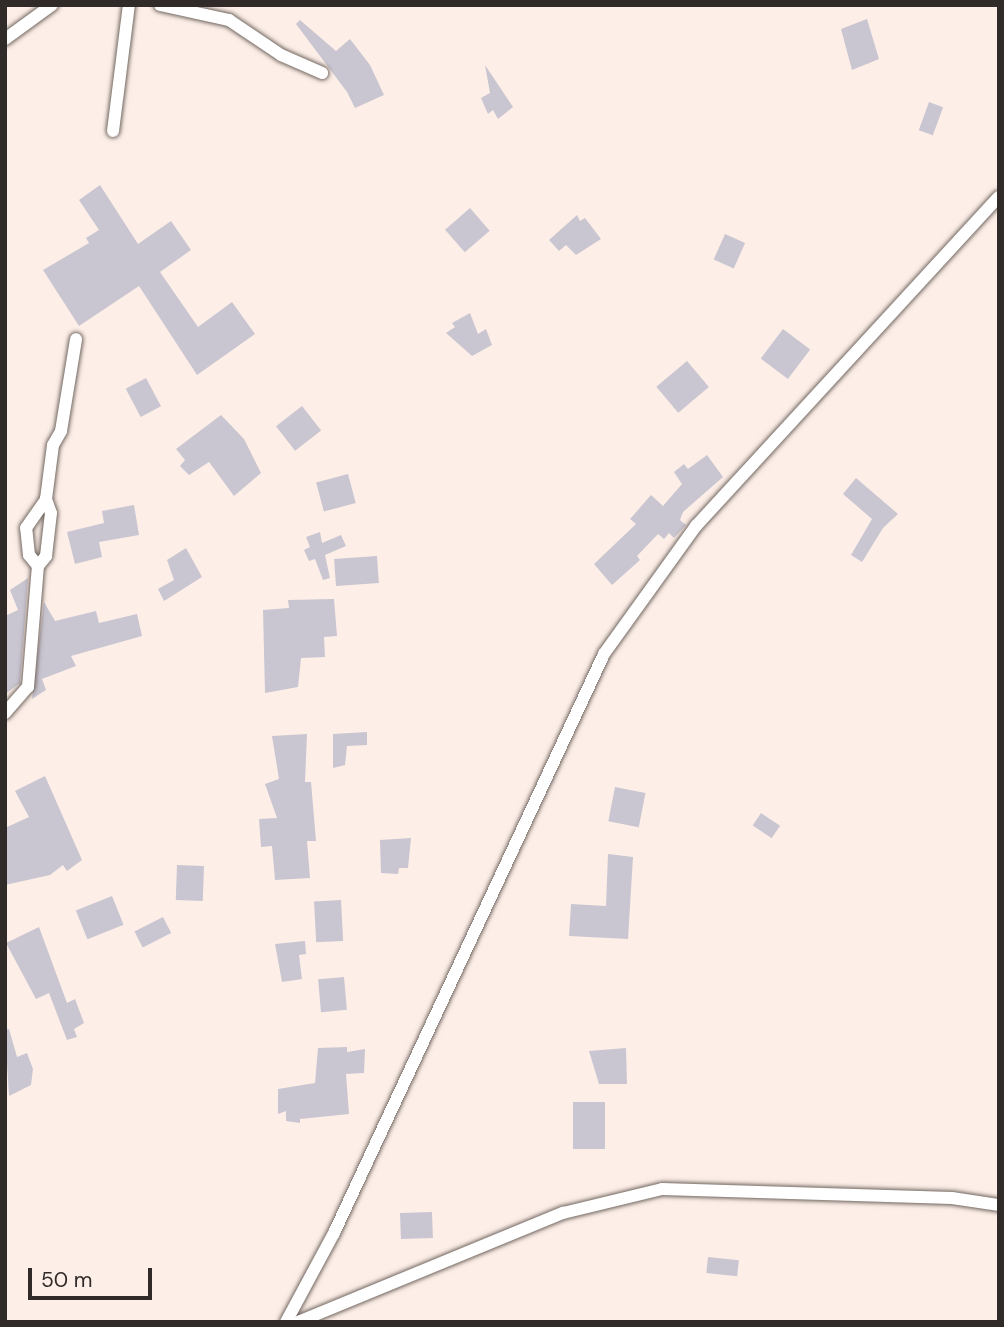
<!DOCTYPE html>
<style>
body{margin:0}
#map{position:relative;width:1004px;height:1327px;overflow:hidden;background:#fdefe8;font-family:"DM Sans",sans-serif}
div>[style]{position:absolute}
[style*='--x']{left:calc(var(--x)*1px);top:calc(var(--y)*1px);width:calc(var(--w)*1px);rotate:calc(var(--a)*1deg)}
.building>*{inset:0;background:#c9c5d1;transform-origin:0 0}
.roads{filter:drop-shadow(0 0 2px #726761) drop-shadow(0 0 2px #726761)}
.street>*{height:12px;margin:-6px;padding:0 6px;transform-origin:6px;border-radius:6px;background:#fff}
span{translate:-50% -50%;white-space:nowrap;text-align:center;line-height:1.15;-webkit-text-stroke:6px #fdefe8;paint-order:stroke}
.frame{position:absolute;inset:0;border:7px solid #302b28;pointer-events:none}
.scale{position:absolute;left:28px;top:1268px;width:124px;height:32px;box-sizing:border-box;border:4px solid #302b28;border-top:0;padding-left:9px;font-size:21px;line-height:24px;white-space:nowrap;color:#302b28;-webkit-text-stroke:5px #fdefe8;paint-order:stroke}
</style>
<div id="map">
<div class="building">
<i style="clip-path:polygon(867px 19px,879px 59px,852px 70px,841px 29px)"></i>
<i style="clip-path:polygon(300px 20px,336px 51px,350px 39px,370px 65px,384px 95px,355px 108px,347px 92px,296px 24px)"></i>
<i style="clip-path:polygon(485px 65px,513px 107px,498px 119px,493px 110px,488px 114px,481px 98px,490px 93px)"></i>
<i style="left:929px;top:102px;width:15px;height:30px;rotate:20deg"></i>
<i style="clip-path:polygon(100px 185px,138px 244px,171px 221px,191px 250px,160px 272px,198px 327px,232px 302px,255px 334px,197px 375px,139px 286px,79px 326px,43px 270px,89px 243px,86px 238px,99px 230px,79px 200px)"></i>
<i style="left:470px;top:208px;width:30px;height:33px;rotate:49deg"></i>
<i style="clip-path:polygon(577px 215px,580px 221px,585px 218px,601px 239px,576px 255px,566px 245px,559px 251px,549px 240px)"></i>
<i style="left:725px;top:234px;width:22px;height:28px;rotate:24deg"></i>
<i style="clip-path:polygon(470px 313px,478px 334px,486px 329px,492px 345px,472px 356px,446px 333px,455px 327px,452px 323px)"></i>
<i style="left:783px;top:329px;width:34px;height:37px;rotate:37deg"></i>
<i style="left:687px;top:361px;width:34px;height:40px;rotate:50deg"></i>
<i style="left:146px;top:378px;width:32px;height:23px;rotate:62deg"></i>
<i style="left:302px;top:406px;width:31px;height:33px;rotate:52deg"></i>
<i style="clip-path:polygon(221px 415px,244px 439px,261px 473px,234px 496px,209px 462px,189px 475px,180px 466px,185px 460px,176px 449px)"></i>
<i style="clip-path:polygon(707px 455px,723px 477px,683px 512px,680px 520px,686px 525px,674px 538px,669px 533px,664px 539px,658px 534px,637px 556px,640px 560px,612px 585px,594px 564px,636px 524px,630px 519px,651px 495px,663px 506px,682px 484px,674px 472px,684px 464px,688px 469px)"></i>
<i style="left:348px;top:474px;width:30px;height:33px;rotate:75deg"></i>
<i style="clip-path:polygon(856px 478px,898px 514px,883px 528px,862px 562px,851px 555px,872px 519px,843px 494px)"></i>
<i style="clip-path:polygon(134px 505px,139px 535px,99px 542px,102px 557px,75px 564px,67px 532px,104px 523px,102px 511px)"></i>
<i style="clip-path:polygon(320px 532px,322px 543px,341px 535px,346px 546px,325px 555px,330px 578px,323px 580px,315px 559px,309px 561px,304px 550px,310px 547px,306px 537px)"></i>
<i style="clip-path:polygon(186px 548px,202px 577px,164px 601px,158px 589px,174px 580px,167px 560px)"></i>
<i style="left:377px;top:556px;width:27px;height:43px;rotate:86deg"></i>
<i style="clip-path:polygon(28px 578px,20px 683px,5px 694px,5px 616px,18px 610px,10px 590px)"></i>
<i style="clip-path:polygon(334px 599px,337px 636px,324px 637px,325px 657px,301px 658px,298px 687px,265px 693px,263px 610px,289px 608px,288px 600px)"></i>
<i style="clip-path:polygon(44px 602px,55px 621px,96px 611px,99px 623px,137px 614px,142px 636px,71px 656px,76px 666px,42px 679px,46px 690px,32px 699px)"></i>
<i style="clip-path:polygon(367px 732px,367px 745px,347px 746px,345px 765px,333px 768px,333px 734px)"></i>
<i style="clip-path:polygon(307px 734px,305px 782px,311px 782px,316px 841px,307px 841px,310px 878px,275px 880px,272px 846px,261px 847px,259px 819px,277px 818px,265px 784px,279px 779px,272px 736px)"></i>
<i style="clip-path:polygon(45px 776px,82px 860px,67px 871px,63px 865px,50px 875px,5px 885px,5px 828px,29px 817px,15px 791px)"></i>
<i style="left:615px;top:787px;width:31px;height:35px;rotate:11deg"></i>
<i style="left:761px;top:813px;width:23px;height:15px;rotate:34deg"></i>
<i style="clip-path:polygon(411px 838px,408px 868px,399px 868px,398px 874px,381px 873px,380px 840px)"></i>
<i style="clip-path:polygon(608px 854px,633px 857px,628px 939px,569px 936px,571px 904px,606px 906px)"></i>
<i style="left:177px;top:865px;width:27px;height:35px;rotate:2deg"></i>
<i style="left:112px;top:896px;width:31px;height:39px;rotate:68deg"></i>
<i style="left:341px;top:900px;width:41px;height:27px;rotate:87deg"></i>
<i style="left:163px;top:917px;width:18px;height:32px;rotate:63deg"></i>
<i style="clip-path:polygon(39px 927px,67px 1003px,75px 999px,84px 1023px,74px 1029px,77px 1037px,67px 1040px,49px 993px,36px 999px,6px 943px)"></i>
<i style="clip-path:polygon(305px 941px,306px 954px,299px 955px,302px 979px,282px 982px,275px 944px)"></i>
<i style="left:344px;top:977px;width:33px;height:26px;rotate:85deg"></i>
<i style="clip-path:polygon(9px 1029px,17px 1057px,27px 1053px,33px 1069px,31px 1085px,9px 1096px,5px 1030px)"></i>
<i style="clip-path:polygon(347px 1047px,347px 1052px,365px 1049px,364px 1073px,346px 1074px,349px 1114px,300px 1119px,300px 1123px,286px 1121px,286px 1111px,278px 1114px,278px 1089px,315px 1083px,318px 1048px)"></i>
<i style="clip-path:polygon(626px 1048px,627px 1084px,599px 1084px,589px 1051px)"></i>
<i style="left:573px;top:1102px;width:32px;height:47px"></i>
<i style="left:432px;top:1212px;width:26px;height:32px;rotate:88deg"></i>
<i style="left:708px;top:1257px;width:31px;height:16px;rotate:6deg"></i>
</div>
<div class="roads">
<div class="street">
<i style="--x:160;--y:5;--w:71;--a:12.3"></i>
<i style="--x:229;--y:20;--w:63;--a:33.9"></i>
<i style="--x:281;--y:55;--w:45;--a:23.7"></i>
<i style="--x:5;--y:39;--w:58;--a:-35.9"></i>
<i style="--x:113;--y:131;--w:127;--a:-82.8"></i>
<i style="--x:38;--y:566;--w:14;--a:-129"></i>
<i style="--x:29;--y:555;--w:27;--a:-96"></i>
<i style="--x:26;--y:528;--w:35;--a:-55"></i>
<i style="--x:5;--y:713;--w:35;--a:-49"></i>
<i style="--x:28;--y:687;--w:121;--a:-85.3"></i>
<i style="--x:38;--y:566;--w:13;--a:-51"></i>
<i style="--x:46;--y:556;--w:43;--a:-83.4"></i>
<i style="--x:51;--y:513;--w:15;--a:-110"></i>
<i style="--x:46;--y:499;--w:54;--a:-82.6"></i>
<i style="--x:53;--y:445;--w:16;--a:-60"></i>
<i style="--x:61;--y:431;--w:93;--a:-80.7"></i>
<i style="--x:286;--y:1322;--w:101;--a:-61.7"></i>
<i style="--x:334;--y:1233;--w:639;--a:-65"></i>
<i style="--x:604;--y:654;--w:158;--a:-54.3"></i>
<i style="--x:696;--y:526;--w:447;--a:-47.4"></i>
<i style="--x:298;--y:1322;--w:287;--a:-22.4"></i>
<i style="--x:563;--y:1213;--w:102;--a:-13.6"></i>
<i style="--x:662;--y:1189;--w:290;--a:1.8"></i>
<i style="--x:952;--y:1198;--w:48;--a:8.5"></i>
</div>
</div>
<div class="frame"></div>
<div class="scale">50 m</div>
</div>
